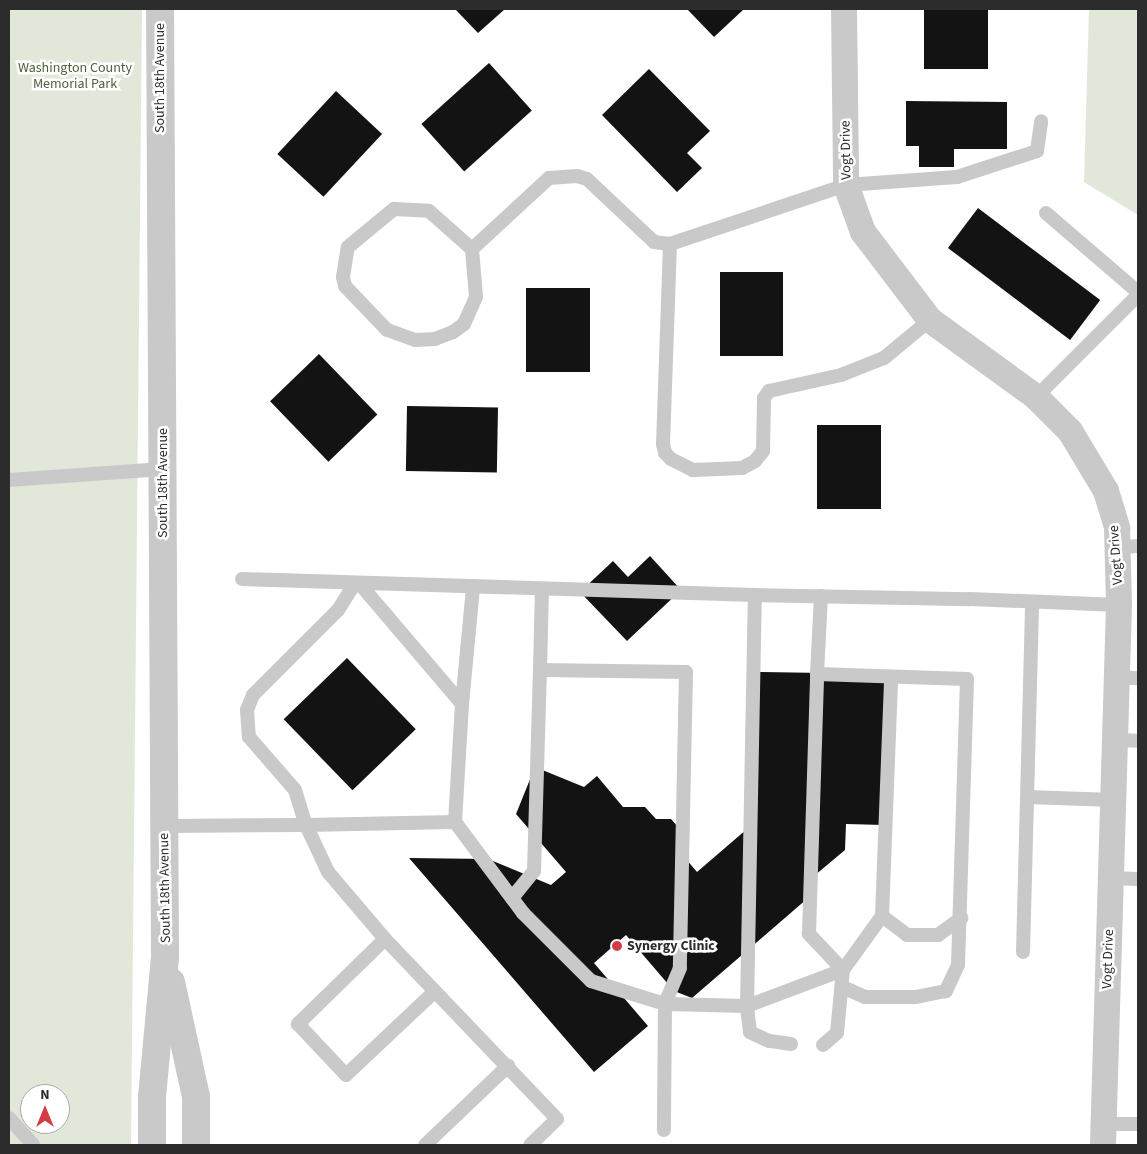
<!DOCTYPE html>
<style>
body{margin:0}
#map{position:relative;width:1147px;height:1154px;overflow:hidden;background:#fff;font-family:"Source Sans 3",sans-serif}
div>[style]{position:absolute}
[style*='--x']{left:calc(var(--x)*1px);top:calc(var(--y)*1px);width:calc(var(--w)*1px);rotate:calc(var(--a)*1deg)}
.green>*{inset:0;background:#e1e8da}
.building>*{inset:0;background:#131313;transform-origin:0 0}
.service>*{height:14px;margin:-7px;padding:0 7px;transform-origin:7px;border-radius:7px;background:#c9c9c9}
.minor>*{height:26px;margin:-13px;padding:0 13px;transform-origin:13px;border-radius:13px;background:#c9c9c9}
.tertiary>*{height:28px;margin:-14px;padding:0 14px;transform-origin:14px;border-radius:14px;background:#c9c9c9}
.dots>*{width:14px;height:14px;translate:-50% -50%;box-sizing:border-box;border:2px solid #fff;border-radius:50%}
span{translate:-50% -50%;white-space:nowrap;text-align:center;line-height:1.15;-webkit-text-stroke:5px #fff;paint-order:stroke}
.park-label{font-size:14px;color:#4e633d}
.street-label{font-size:14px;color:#2c2c2c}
.poi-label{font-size:14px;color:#2c2c2c;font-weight:700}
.left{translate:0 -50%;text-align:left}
.frame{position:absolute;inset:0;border:10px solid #2c2c2c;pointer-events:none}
.north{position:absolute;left:20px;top:1084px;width:50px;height:50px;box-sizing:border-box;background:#fff;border:1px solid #ababab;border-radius:50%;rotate:0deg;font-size:14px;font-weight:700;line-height:20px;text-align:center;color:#2c2c2c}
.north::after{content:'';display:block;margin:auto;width:18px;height:22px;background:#d53b44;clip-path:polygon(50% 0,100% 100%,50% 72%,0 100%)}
</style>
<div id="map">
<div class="green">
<i style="clip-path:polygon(evenodd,9px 9px,142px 9px,131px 1145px,9px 1145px,9px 9px,30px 1094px,60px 1094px,60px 1124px,30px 1124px,30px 1094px)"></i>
<i style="clip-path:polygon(1089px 9px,1138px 9px,1138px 215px,1084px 182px)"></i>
</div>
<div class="building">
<i style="clip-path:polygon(455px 9px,505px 9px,478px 33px)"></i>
<i style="clip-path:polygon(687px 9px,744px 9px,714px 37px)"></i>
<i style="left:924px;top:9px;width:64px;height:60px"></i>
<i style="left:489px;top:63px;width:64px;height:91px;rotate:48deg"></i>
<i style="clip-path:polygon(649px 69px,710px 131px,687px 153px,702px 168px,677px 192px,602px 115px)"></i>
<i style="left:336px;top:91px;width:63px;height:86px;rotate:43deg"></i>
<i style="clip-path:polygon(906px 101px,1007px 102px,1007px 149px,954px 149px,954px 167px,919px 167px,919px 146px,906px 146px)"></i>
<i style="left:978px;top:208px;width:153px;height:50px;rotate:37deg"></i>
<i style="left:720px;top:272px;width:63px;height:84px"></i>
<i style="left:526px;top:288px;width:64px;height:84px"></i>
<i style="left:319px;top:354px;width:84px;height:68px;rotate:46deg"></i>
<i style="left:407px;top:406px;width:91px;height:65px;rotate:1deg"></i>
<i style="left:817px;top:425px;width:64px;height:84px"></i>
<i style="clip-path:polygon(650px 556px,681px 590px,627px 641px,580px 592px,613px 561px,628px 577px)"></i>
<i style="left:347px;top:658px;width:99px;height:88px;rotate:46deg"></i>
<i style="clip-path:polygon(757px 672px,886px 674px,884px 825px,846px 824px,845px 850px,808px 881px,808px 898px,692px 998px,674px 991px,626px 935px,594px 963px,648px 1026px,594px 1072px,409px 858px,488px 859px,551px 885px,566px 872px,516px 814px,535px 767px,584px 787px,597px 776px,623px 807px,645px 807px,656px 819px,671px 819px,686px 836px,680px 852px,697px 872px,747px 829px)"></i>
</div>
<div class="service">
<i style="--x:1046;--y:213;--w:121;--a:40.7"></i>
<i style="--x:670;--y:244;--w:200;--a:92"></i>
<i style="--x:663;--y:444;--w:9;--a:77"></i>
<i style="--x:665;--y:453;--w:8;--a:45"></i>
<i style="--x:671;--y:459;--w:25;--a:27"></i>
<i style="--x:693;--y:470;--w:49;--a:-2.3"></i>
<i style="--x:742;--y:468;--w:15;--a:-28"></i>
<i style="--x:755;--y:461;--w:13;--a:-51"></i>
<i style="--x:763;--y:451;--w:53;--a:-88.9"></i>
<i style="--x:764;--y:398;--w:9;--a:-54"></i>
<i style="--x:769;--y:391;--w:74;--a:-12.5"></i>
<i style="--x:841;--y:375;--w:46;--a:-21.6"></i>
<i style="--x:884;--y:358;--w:60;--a:-39.6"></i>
<i style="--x:472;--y:249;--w:48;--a:85.2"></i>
<i style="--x:476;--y:297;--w:30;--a:114"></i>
<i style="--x:464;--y:324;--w:14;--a:144"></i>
<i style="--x:453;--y:332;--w:19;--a:159"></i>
<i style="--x:435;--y:339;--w:20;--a:177"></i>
<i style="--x:415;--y:340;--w:30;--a:-160"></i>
<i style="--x:387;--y:330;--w:61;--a:-133.7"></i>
<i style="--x:345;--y:286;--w:9;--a:-103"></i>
<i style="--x:343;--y:277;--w:30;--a:-81"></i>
<i style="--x:348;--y:247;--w:60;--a:-39.6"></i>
<i style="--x:394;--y:209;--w:35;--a:3"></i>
<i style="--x:429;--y:211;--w:57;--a:41.5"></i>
<i style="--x:472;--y:249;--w:105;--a:-42.7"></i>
<i style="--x:549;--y:178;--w:28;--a:-4"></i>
<i style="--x:577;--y:176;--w:10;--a:17"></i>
<i style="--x:587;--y:179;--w:92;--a:43.2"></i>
<i style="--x:654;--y:242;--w:16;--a:7"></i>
<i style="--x:670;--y:244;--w:186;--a:-18.5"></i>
<i style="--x:846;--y:185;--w:111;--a:-4.1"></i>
<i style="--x:957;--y:177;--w:84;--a:-18"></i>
<i style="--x:1037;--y:151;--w:30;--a:-82"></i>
<i style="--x:1036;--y:397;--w:144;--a:-45"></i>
<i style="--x:9;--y:480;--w:154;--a:-4.1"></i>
<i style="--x:1118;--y:548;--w:20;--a:-6"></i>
<i style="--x:242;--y:579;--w:513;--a:1.79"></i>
<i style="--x:355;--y:583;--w:32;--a:122"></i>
<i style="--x:338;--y:610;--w:120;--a:135"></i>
<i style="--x:253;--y:695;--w:16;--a:112"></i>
<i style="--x:247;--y:710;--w:27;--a:86"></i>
<i style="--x:249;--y:737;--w:70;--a:49"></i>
<i style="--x:295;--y:790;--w:37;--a:73"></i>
<i style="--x:306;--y:825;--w:149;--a:-1.2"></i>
<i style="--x:455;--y:822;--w:114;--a:53.2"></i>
<i style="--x:523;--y:913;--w:96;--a:45"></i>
<i style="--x:591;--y:981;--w:77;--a:17.3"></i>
<i style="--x:665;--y:1004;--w:82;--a:1.4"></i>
<i style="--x:747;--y:1006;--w:103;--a:-20.6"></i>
<i style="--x:843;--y:970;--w:50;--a:-133.4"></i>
<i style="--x:809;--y:934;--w:260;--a:-88.2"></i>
<i style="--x:817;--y:674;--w:150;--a:1.9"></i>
<i style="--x:967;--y:679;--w:286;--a:91.8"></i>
<i style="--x:958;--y:965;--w:29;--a:115"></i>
<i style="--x:946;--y:991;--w:33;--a:169"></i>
<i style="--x:914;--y:997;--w:49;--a:180"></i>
<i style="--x:865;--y:997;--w:24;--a:-156"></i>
<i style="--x:359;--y:583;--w:159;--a:49.6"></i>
<i style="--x:462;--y:704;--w:118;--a:93.4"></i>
<i style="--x:540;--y:670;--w:80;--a:-88.6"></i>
<i style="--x:817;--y:674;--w:78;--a:-87.1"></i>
<i style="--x:1116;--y:677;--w:22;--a:3"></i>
<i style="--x:462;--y:704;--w:117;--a:-84.6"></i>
<i style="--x:1114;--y:740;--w:24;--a:2"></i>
<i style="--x:1028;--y:797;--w:85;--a:2"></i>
<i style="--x:164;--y:826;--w:142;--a:-0.4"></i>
<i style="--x:306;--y:825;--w:52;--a:64.9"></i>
<i style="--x:328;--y:872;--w:88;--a:49.6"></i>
<i style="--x:385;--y:939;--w:249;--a:46.3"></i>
<i style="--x:557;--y:1119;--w:37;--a:136"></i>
<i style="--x:1111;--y:878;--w:27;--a:2"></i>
<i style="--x:512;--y:898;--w:35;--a:-51"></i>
<i style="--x:534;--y:871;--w:201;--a:-88.3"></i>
<i style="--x:540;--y:670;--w:146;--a:0.8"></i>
<i style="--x:686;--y:672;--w:296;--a:91.2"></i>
<i style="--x:680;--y:968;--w:39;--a:113"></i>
<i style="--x:665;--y:1004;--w:126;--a:90.5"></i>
<i style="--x:882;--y:916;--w:31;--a:37"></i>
<i style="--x:907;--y:935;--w:31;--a:0"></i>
<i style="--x:938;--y:935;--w:29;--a:-36"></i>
<i style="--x:385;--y:939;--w:122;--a:135.7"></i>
<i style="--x:298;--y:1024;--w:70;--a:46.7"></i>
<i style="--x:346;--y:1075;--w:122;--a:-43.3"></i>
<i style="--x:1023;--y:952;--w:350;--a:-88.5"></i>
<i style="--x:791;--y:1044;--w:22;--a:-172"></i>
<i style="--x:769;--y:1041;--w:21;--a:-155"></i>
<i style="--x:750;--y:1032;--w:26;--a:-97"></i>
<i style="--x:747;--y:1006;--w:411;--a:-88.9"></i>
<i style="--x:755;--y:595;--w:215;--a:1.1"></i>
<i style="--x:970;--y:599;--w:149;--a:2.3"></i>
<i style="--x:823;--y:1045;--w:18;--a:-41"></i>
<i style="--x:837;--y:1033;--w:63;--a:-84.6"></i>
<i style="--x:843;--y:970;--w:67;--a:-54.2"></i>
<i style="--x:882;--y:916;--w:239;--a:-87.8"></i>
<i style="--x:9;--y:1118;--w:36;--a:48"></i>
<i style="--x:1103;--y:1124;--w:35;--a:0"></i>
<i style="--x:425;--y:1145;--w:115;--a:-43.6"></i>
</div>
<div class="minor">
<i style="--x:844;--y:9;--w:176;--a:89.3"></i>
<i style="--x:846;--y:185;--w:50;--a:70.1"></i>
<i style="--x:863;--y:232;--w:111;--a:52.7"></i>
<i style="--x:930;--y:320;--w:131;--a:36"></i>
<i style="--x:1036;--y:397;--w:48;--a:45"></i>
<i style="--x:1070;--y:431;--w:70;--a:59"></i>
<i style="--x:1106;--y:491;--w:39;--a:73"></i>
<i style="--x:1117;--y:528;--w:77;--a:88.5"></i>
<i style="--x:1119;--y:605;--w:540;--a:91.7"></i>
</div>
<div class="tertiary">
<i style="--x:171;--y:982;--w:118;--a:77.7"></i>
<i style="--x:196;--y:1097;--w:48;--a:90"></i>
<i style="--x:152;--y:1145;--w:48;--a:-90"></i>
<i style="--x:152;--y:1097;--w:141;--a:-84.7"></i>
<i style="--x:165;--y:957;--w:948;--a:-90.3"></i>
</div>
<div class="dots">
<i style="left:617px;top:946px;background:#d53b44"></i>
</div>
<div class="park-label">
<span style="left:75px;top:76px">Washington County<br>Memorial Park</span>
</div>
<div class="street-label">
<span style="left:160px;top:78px;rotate:-90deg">South 18th Avenue</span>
<span style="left:846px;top:150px;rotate:-91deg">Vogt Drive</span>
<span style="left:163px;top:483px;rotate:-90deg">South 18th Avenue</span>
<span style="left:1116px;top:555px;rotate:-94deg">Vogt Drive</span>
<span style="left:165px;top:888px;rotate:-91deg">South 18th Avenue</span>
<span style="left:1108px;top:959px;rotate:-88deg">Vogt Drive</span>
</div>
<div class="poi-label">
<span class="left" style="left:627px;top:946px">Synergy Clinic</span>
</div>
<div class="frame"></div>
<div class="north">N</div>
</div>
